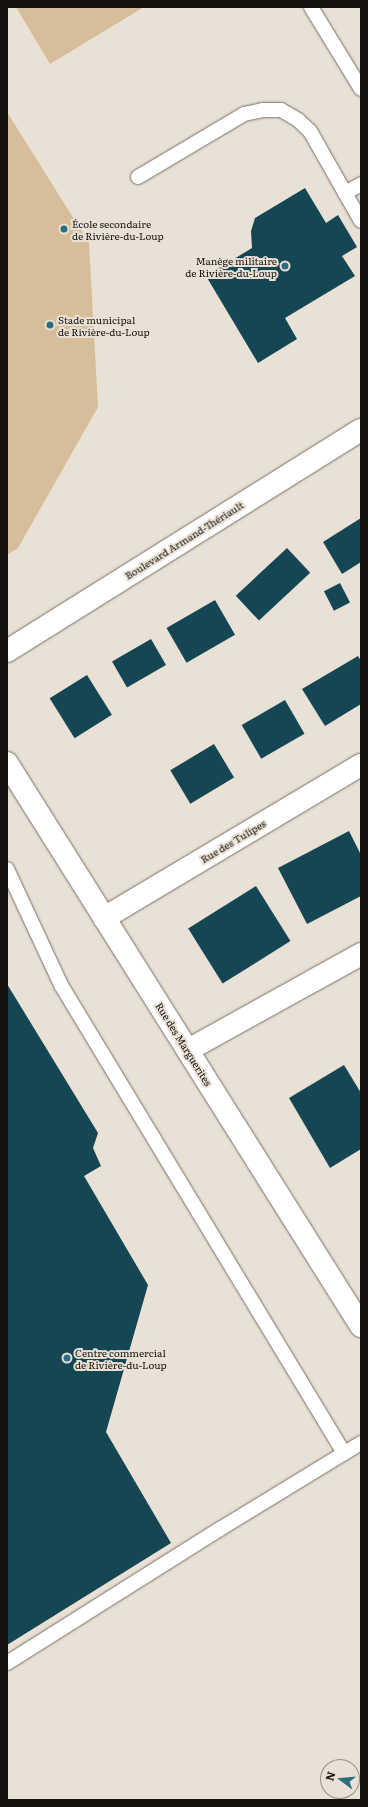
<!DOCTYPE html>
<meta charset="utf-8">
<style>
body{margin:0}
#map{position:relative;width:368px;height:1807px;overflow:hidden;background:#e9e1d5;font-family:Literata,serif}
div>[style]{position:absolute}
[style*='--x']{left:calc(var(--x)*1px);top:calc(var(--y)*1px);width:calc(var(--w)*1px);rotate:calc(var(--a)*1deg)}
.green>*{inset:0;background:#d6be9a}
.building>*{inset:0;background:#144653;transform-origin:0 0}
.roads{filter:drop-shadow(0 0 1px #787066) drop-shadow(0 0 1px #787066)}
.service>*{height:14px;margin:-7px;padding:0 7px;transform-origin:7px;border-radius:7px;background:#fff}
.minor>*{height:22px;margin:-11px;padding:0 11px;transform-origin:11px;border-radius:11px;background:#fff}
.tertiary>*{height:22px;margin:-11px;padding:0 11px;transform-origin:11px;border-radius:11px;background:#fff}
.dots>*{width:11px;height:11px;translate:-50% -50%;box-sizing:border-box;border:2px solid #e9e1d5;border-radius:50%}
span{translate:-50% -50%;white-space:nowrap;text-align:center;line-height:1.15;-webkit-text-stroke:4px #e9e1d5;paint-order:stroke}
.poi-label{font-size:10px;color:#16130f}
.left{translate:0 -50%;text-align:left}
.right{translate:-100% -50%;text-align:right}
.street-label{font-size:10px;color:#16130f}
.frame{position:absolute;inset:0;border:8px solid #16130f;pointer-events:none}
.north{position:absolute;left:320px;top:1759px;width:40px;height:40px;box-sizing:border-box;background:#e9e1d5;border:1px solid #958f86;border-radius:50%;rotate:286deg;font-size:11px;font-weight:700;line-height:16px;text-align:center;color:#16130f}
.north::after{content:'';display:block;margin:auto;width:14px;height:18px;background:#2b6e80;clip-path:polygon(50% 0,100% 100%,50% 72%,0 100%)}
</style>
<div id="map">
<div class="green">
<i style="clip-path:polygon(16px 7px,144px 7px,50px 64px)"></i>
<i style="clip-path:polygon(7px 112px,89px 243px,98px 407px,18px 548px,7px 555px)"></i>
</div>
<div class="building">
<i style="clip-path:polygon(305px 188px,326px 223px,338px 215px,357px 247px,342px 256px,355px 276px,285px 318px,297px 339px,258px 363px,206px 276px,252px 248px,251px 231px,255px 218px)"></i>
<i style="clip-path:polygon(361px 518px,361px 562px,342px 574px,323px 542px)"></i>
<i style="left:287px;top:548px;width:34px;height:70px;rotate:47deg"></i>
<i style="left:340px;top:583px;width:22px;height:18px;rotate:63deg"></i>
<i style="left:215px;top:600px;width:40px;height:56px;rotate:60deg"></i>
<i style="left:151px;top:639px;width:30px;height:45px;rotate:60deg"></i>
<i style="clip-path:polygon(358px 656px,361px 661px,361px 704px,325px 726px,302px 689px)"></i>
<i style="left:87px;top:675px;width:47px;height:44px;rotate:58deg"></i>
<i style="left:285px;top:700px;width:39px;height:50px;rotate:60deg"></i>
<i style="left:214px;top:744px;width:39px;height:51px;rotate:59deg"></i>
<i style="clip-path:polygon(349px 831px,361px 855px,361px 896px,307px 924px,278px 868px)"></i>
<i style="left:256px;top:886px;width:65px;height:80px;rotate:58deg"></i>
<i style="clip-path:polygon(7px 984px,98px 1133px,93px 1148px,101px 1166px,84px 1176px,148px 1285px,106px 1432px,171px 1543px,7px 1645px)"></i>
<i style="clip-path:polygon(344px 1065px,361px 1093px,361px 1149px,330px 1168px,289px 1098px)"></i>
</div>
<div class="roads">
<div class="service">
<i style="--x:311;--y:7;--w:96;--a:58.6"></i>
<i style="--x:138;--y:177;--w:123;--a:-30.7"></i>
<i style="--x:244;--y:114;--w:19;--a:-12"></i>
<i style="--x:263;--y:110;--w:18;--a:0"></i>
<i style="--x:281;--y:110;--w:20;--a:30"></i>
<i style="--x:298;--y:120;--w:16;--a:43"></i>
<i style="--x:310;--y:131;--w:103;--a:60.5"></i>
<i style="--x:345;--y:193;--w:18;--a:-29"></i>
<i style="--x:7;--y:869;--w:128;--a:65"></i>
<i style="--x:61;--y:985;--w:547;--a:58.84"></i>
<i style="--x:7;--y:1663;--w:252;--a:-32.2"></i>
<i style="--x:220;--y:1529;--w:165;--a:-31.4"></i>
</div>
<div class="minor">
<i style="--x:104;--y:918;--w:299;--a:-30.8"></i>
<i style="--x:188;--y:1050;--w:198;--a:-29"></i>
</div>
<div class="tertiary">
<i style="--x:7;--y:651;--w:417;--a:-32"></i>
<i style="--x:7;--y:763;--w:665;--a:57.84"></i>
</div>
</div>
<div class="dots">
<i style="left:64px;top:229px;background:#2b6e80"></i>
<i style="left:285px;top:266px;background:#2b6e80"></i>
<i style="left:50px;top:325px;background:#2b6e80"></i>
<i style="left:67px;top:1358px;background:#2b6e80"></i>
</div>
<div class="poi-label">
<span class="left" style="left:72px;top:229px">École secondaire<br>de Rivière-du-Loup</span>
<span class="right" style="left:277px;top:266px">Manège militaire<br>de Rivière-du-Loup</span>
<span class="left" style="left:58px;top:325px">Stade municipal<br>de Rivière-du-Loup</span>
<span class="left" style="left:75px;top:1358px">Centre commercial<br>de Rivière-du-Loup</span>
</div>
<div class="street-label">
<span style="left:184px;top:540px;rotate:-32deg">Boulevard Armand-Thériault</span>
<span style="left:233px;top:841px;rotate:-31deg">Rue des Tulipes</span>
<span style="left:184px;top:1044px;rotate:58deg">Rue des Marguerites</span>
</div>
<div class="frame"></div>
<div class="north">N</div>
</div>
